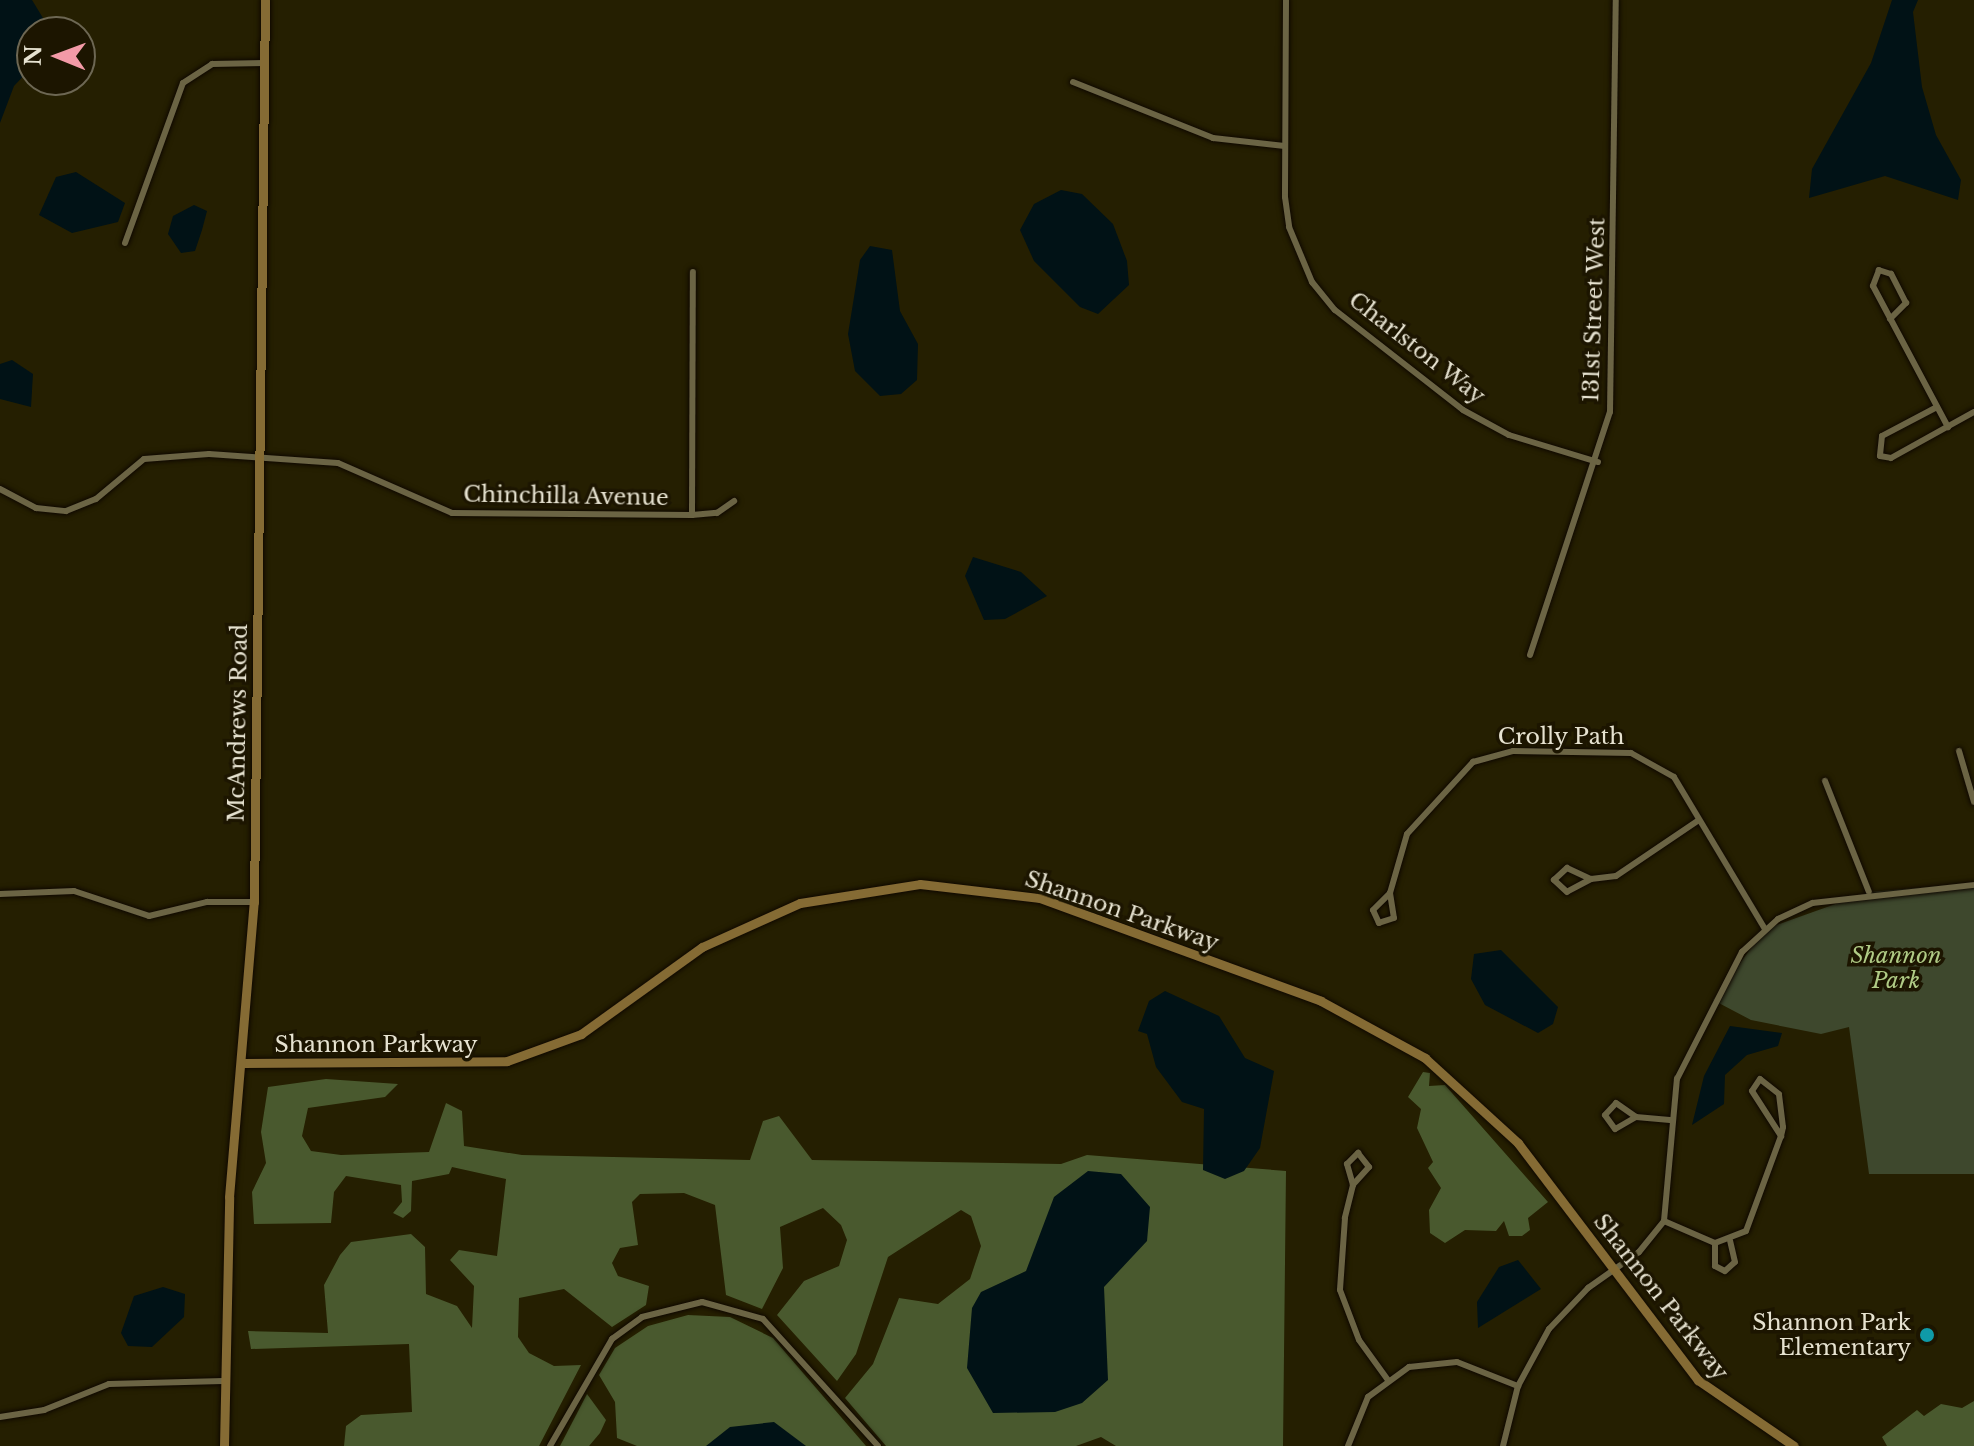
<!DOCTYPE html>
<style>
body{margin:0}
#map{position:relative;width:1974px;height:1446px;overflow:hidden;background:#251f01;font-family:"Libre Baskerville",serif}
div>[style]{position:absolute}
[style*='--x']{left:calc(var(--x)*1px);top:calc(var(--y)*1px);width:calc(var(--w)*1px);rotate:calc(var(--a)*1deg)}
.green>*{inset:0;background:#3e482d}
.forest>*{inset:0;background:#49592e}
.water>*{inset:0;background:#011216}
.roads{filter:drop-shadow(0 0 2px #0f0800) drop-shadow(0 0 2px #0f0800)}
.street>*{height:6px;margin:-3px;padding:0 3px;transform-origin:3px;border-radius:3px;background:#6b6444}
.secondary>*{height:9px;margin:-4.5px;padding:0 4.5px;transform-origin:4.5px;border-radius:4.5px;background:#856b34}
.dots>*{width:22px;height:22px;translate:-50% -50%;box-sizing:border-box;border:4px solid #1c1500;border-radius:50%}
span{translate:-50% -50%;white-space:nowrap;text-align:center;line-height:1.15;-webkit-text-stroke:7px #1c1500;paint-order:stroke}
.street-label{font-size:22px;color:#e6e2d0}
.park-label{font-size:22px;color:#b0cb85;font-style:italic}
.poi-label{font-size:22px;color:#e6e2d0}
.right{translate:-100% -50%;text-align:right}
.north{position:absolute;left:16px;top:16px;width:80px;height:80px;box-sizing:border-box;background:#1c1500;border:2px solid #6d6753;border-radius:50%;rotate:271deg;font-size:22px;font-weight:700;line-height:32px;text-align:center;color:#e6e2d0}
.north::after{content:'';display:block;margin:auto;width:28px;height:36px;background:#f39aa7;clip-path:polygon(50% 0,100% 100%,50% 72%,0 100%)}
</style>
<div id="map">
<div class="green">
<i style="clip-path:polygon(1974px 883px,1974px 1174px,1869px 1174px,1849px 1027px,1821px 1034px,1751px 1020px,1713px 1000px,1765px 929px,1869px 892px)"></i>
</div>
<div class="forest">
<i style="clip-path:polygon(1423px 1072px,1430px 1073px,1429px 1086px,1445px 1085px,1548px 1202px,1528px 1218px,1530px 1230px,1522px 1236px,1509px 1236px,1504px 1221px,1496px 1231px,1465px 1230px,1445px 1243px,1430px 1233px,1429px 1210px,1441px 1188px,1428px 1168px,1433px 1162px,1417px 1128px,1421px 1109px,1408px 1097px)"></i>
<i style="clip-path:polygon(326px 1079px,398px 1084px,385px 1097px,308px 1108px,302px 1136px,311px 1151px,341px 1155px,429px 1152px,446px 1103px,462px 1111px,464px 1146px,522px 1155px,750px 1160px,763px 1121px,779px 1116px,812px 1160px,1061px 1164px,1087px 1155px,1286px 1171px,1283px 1446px,1116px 1446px,1101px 1437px,1076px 1446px,886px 1446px,845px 1398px,873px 1364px,899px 1298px,938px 1304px,970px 1279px,981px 1246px,971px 1216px,961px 1210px,888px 1257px,856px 1354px,837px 1381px,777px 1315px,804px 1281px,839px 1266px,847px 1240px,841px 1225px,823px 1208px,780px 1227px,783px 1268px,762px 1309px,726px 1295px,715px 1205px,684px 1193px,640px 1194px,632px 1202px,638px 1245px,620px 1248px,612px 1263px,618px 1276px,649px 1286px,646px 1305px,612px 1327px,564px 1289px,519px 1298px,518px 1337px,529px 1353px,554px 1366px,581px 1365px,539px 1446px,344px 1446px,346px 1426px,361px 1415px,412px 1412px,409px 1344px,251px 1349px,248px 1331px,328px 1333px,324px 1285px,340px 1255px,351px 1242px,411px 1234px,425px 1247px,426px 1294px,457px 1306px,472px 1328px,474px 1286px,450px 1260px,459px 1250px,497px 1256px,506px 1179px,452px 1167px,449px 1174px,412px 1181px,411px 1211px,403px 1218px,393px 1213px,402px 1202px,401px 1185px,346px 1176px,334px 1192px,331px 1223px,254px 1224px,252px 1192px,266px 1163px,261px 1132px,268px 1087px)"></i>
<i style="clip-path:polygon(688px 1315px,730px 1317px,773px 1338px,866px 1446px,637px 1446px,617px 1438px,615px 1402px,599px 1375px,615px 1348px,648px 1326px)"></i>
<i style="clip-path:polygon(587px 1394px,606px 1420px,600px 1433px,589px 1446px,560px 1446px)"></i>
<i style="clip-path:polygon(1974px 1401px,1974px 1446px,1887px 1446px,1882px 1437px,1917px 1410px,1924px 1416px,1941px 1404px,1962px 1408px)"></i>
</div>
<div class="water">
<i style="clip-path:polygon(0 0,32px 0,43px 18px,42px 32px,32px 32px,32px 67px,14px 86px,0 123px)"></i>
<i style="clip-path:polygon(1892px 0,1918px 0,1913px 12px,1922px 87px,1936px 135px,1961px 180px,1958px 200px,1885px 176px,1809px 198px,1812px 169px,1871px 63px)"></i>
<i style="clip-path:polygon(76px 172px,125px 203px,118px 222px,72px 233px,39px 215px,56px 177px)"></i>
<i style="clip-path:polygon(1061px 190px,1082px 194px,1113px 224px,1127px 261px,1129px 285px,1098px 314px,1080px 307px,1034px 261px,1020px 230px,1034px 204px)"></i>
<i style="clip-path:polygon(194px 205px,207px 211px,202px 230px,195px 251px,181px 253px,168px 234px,173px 216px)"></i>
<i style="clip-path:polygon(870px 246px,892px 250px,900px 311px,918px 344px,917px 380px,901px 394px,880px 396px,855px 371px,848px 334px,860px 260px)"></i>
<i style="clip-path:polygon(12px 360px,33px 374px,31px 407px,0 399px,0 364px)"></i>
<i style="clip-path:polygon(973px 557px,1021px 572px,1047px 596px,1005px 619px,984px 620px,965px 576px)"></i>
<i style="clip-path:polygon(1501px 950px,1558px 1007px,1553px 1024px,1538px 1033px,1485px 1005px,1471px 979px,1474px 954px)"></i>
<i style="clip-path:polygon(1165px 991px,1219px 1016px,1245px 1058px,1274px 1071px,1260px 1148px,1244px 1171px,1225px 1179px,1203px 1170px,1204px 1109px,1182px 1102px,1156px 1067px,1147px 1034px,1138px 1031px,1149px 1001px)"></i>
<i style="clip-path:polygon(1730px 1026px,1782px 1033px,1778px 1046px,1747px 1055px,1725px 1075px,1724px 1104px,1692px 1125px,1704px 1076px)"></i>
<i style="clip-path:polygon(1088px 1171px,1121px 1174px,1150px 1207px,1147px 1241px,1104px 1287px,1108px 1380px,1082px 1403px,1055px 1412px,993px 1413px,967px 1368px,972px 1308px,981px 1292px,1026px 1271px,1054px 1197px)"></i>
<i style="clip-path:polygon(1518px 1260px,1541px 1289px,1478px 1328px,1477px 1302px,1499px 1267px)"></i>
<i style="clip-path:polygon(163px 1287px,185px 1294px,184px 1317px,152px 1347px,128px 1346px,121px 1333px,134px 1296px)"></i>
<i style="clip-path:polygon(774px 1422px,806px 1446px,706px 1446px,730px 1427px)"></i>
</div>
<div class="roads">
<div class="street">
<i style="--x:1286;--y:0;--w:197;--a:90.3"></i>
<i style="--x:1285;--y:197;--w:30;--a:82"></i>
<i style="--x:1289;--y:227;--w:60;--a:67.3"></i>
<i style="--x:1312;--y:282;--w:36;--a:51"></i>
<i style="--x:1335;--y:310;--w:162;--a:38"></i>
<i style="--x:1463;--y:410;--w:52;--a:28.5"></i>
<i style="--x:1509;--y:435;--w:93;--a:16.9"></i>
<i style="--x:1073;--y:82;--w:151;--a:21.8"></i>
<i style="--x:1213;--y:138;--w:72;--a:6.3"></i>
<i style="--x:125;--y:243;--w:170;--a:-70.1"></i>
<i style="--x:183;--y:83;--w:35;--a:-33"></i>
<i style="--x:212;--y:64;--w:52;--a:-1.1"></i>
<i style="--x:1890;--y:319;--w:23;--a:-45"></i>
<i style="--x:1906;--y:303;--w:33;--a:-117"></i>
<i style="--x:1891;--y:274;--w:13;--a:-162"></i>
<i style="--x:1879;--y:270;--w:17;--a:111"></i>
<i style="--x:1873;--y:286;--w:160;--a:62"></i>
<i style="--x:1937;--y:407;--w:62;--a:152.2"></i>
<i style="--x:1882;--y:436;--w:20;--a:96"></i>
<i style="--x:1880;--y:456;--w:11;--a:10"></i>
<i style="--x:1891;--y:458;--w:95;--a:-29"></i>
<i style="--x:0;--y:489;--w:41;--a:27.8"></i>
<i style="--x:36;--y:508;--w:30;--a:6"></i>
<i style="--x:66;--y:511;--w:32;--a:-22"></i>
<i style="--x:96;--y:499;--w:62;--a:-39.8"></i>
<i style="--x:144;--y:459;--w:65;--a:-4.4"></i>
<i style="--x:209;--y:454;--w:129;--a:4"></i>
<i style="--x:338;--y:463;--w:124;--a:23.7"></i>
<i style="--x:452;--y:513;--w:240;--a:0.5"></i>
<i style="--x:692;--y:515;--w:25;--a:-5"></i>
<i style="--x:717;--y:513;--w:21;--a:-35"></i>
<i style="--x:692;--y:515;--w:243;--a:-89.8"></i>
<i style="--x:1530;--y:655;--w:256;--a:-71.8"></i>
<i style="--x:1610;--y:412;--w:412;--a:-89.2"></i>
<i style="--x:1959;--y:751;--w:53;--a:73.6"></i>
<i style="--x:1825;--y:781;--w:119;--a:68.4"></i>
<i style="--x:1591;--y:879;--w:27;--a:152"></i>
<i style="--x:1567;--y:892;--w:18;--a:-137"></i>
<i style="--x:1554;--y:880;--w:18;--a:-43"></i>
<i style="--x:1567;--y:868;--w:26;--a:25"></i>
<i style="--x:1591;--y:879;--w:25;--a:-7"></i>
<i style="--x:1616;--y:876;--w:100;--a:-34"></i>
<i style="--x:1390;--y:893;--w:25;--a:81"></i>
<i style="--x:1394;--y:918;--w:16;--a:162"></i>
<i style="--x:1379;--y:923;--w:14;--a:-115"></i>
<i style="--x:1373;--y:910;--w:24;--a:-45"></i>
<i style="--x:1390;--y:893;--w:61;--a:-73.9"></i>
<i style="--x:1407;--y:834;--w:98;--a:-47.5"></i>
<i style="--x:1473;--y:762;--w:41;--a:-15.4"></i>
<i style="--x:1513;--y:751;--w:118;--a:1"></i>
<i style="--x:1631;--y:753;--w:49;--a:29.2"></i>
<i style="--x:1674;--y:777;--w:177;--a:59.1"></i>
<i style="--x:0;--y:894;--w:74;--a:-2.3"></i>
<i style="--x:74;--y:891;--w:79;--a:18.4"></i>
<i style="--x:149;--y:916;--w:60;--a:-13.6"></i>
<i style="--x:207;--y:902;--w:47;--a:0"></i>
<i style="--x:1636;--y:1117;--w:24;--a:150"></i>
<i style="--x:1615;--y:1129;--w:17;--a:-126"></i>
<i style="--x:1605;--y:1115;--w:16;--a:-47"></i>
<i style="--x:1616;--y:1103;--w:24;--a:35"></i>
<i style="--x:1636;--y:1117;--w:34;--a:5"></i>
<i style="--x:1353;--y:1185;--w:22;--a:-106"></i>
<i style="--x:1347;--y:1164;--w:16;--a:-45"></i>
<i style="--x:1358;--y:1153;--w:18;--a:52"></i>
<i style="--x:1369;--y:1167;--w:24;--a:132"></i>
<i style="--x:1353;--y:1185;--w:34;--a:104"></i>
<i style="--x:1345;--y:1218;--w:72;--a:94"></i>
<i style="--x:1340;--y:1290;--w:53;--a:69.2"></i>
<i style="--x:1359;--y:1340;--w:49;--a:54.1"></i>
<i style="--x:1664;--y:1221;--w:56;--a:23.3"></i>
<i style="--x:1715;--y:1243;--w:33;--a:-21"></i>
<i style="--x:1746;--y:1231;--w:101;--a:-69.8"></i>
<i style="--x:1781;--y:1136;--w:9;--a:-77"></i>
<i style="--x:1783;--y:1127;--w:33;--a:-97"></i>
<i style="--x:1779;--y:1094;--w:24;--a:-142"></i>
<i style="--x:1760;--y:1079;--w:14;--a:124"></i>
<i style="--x:1752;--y:1091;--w:54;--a:57.2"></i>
<i style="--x:1715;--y:1243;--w:23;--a:90"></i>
<i style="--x:1715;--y:1266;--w:11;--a:27"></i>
<i style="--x:1725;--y:1271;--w:13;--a:-42"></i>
<i style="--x:1735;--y:1262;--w:22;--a:-103"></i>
<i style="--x:0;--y:1417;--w:45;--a:-9"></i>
<i style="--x:44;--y:1410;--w:70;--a:-21.8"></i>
<i style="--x:109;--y:1384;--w:114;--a:-1.5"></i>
<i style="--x:550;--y:1446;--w:124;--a:-59.9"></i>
<i style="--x:612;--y:1339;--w:37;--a:-36"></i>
<i style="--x:642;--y:1317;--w:62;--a:-14"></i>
<i style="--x:702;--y:1302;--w:63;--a:15.6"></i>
<i style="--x:763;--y:1319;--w:171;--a:47.8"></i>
<i style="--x:1348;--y:1446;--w:53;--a:-67.8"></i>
<i style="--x:1368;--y:1397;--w:51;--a:-36.2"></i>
<i style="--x:1409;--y:1367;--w:48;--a:-5.9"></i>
<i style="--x:1457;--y:1362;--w:66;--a:21.5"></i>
<i style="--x:1503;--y:1446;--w:62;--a:-76"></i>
<i style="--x:1518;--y:1386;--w:65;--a:-61.5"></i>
<i style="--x:1549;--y:1329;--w:57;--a:-46.4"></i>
<i style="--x:1588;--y:1288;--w:62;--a:-35.2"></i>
<i style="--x:1639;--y:1252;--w:40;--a:-51"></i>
<i style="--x:1664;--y:1221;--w:143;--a:-84.8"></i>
<i style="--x:1677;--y:1079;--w:143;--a:-62.9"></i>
<i style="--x:1742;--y:952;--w:49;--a:-42.5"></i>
<i style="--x:1778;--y:919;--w:38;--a:-25"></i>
<i style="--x:1813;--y:903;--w:162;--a:-6.4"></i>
</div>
<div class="secondary">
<i style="--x:243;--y:1063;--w:264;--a:-0.4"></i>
<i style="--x:507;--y:1061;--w:79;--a:-20"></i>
<i style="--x:581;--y:1034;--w:149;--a:-35.7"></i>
<i style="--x:702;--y:947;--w:107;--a:-24.2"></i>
<i style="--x:800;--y:903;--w:121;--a:-9"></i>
<i style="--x:920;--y:884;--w:121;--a:6.7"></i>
<i style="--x:1040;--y:898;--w:299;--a:20.1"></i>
<i style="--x:1321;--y:1001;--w:119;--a:28.7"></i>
<i style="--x:1425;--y:1058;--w:126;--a:42.4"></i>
<i style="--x:1518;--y:1143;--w:298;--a:52.8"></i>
<i style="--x:1698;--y:1380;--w:116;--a:34.5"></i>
<i style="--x:224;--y:1446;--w:249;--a:-88.8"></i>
<i style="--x:229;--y:1197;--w:296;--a:-85.2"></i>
<i style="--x:254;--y:902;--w:902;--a:-89.3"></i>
</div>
</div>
<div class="dots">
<i style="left:1927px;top:1335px;background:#0f9aa8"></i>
</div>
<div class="street-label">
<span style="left:1594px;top:310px;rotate:-88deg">131st Street West</span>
<span style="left:1417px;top:348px;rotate:38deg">Charlston Way</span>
<span style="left:566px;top:496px;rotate:1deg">Chinchilla Avenue</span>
<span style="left:238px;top:723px;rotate:-89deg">McAndrews Road</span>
<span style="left:1561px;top:737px">Crolly Path</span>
<span style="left:1122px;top:911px;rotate:19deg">Shannon Parkway</span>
<span style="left:376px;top:1045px">Shannon Parkway</span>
<span style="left:1661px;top:1297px;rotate:52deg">Shannon Parkway</span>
</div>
<div class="park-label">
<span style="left:1896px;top:968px">Shannon<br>Park</span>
</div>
<div class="poi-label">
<span class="right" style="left:1911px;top:1335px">Shannon Park<br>Elementary</span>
</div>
<div class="north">N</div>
</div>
